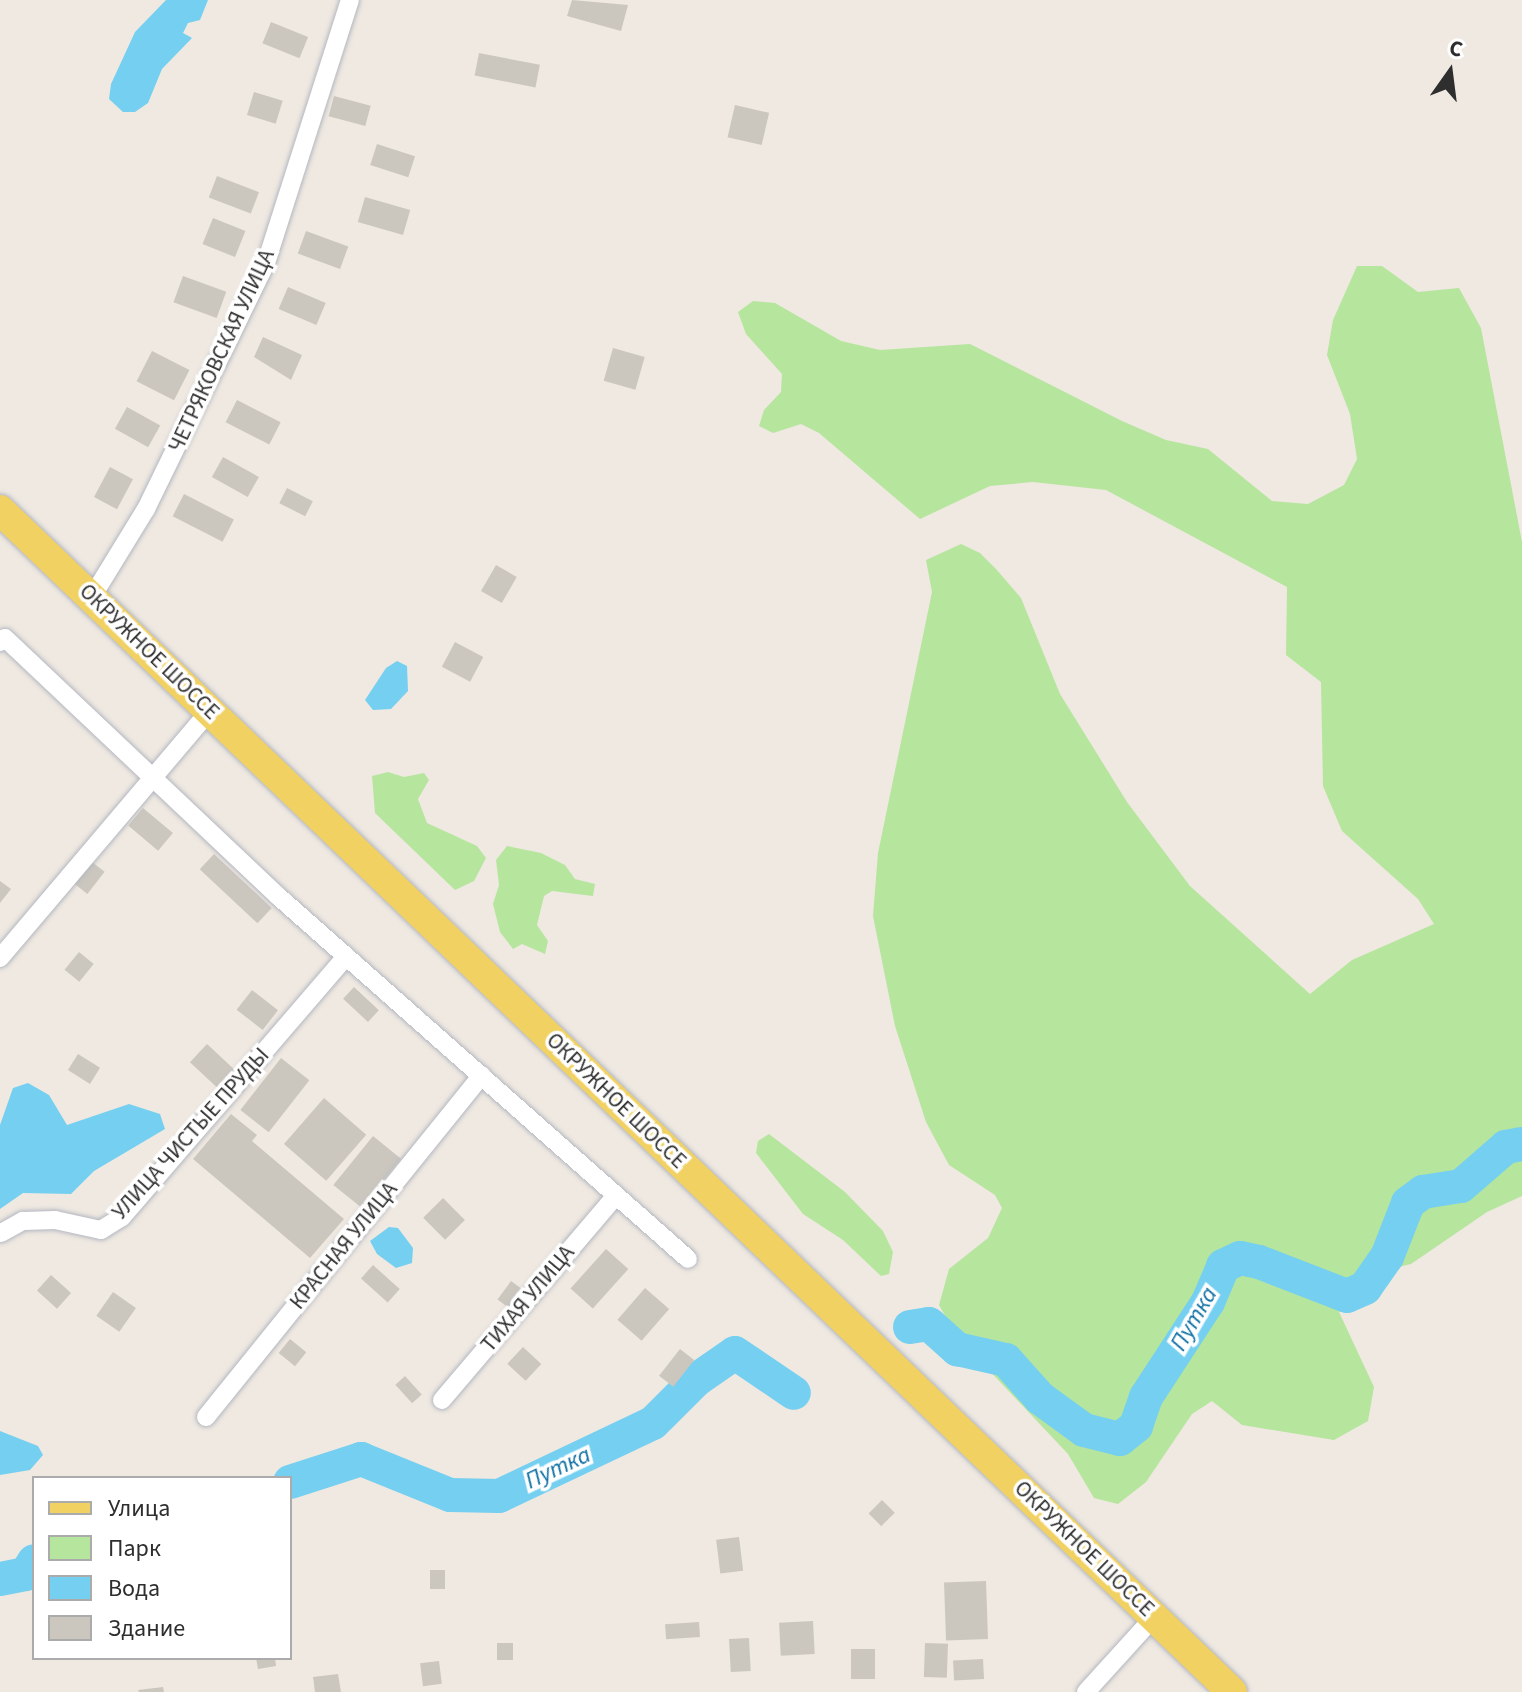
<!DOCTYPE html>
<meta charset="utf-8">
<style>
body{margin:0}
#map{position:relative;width:1522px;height:1692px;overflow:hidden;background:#efe9e1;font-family:"Source Sans 3",sans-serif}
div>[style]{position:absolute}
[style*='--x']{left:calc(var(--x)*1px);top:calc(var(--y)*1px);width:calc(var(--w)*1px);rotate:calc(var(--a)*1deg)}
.green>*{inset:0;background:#b6e59e}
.water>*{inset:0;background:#75cff0}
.river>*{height:34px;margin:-17px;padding:0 17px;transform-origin:17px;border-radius:17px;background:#75cff0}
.building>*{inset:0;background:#cbc7bf;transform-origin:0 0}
.roads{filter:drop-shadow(0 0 2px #b4b7c1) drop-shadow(0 0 2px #b4b7c1)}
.minor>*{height:18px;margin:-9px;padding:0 9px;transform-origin:9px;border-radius:9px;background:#fff}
.primary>*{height:30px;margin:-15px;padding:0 15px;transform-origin:15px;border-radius:15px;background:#f2d163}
span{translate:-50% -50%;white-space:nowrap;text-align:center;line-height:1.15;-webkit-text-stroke:7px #fff;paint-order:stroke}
.street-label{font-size:22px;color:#2e2e2e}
.water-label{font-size:24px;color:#0d6fa3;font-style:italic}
.legend{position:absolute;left:32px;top:1476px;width:260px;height:184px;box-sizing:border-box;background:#fff;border:2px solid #ababab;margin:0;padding:10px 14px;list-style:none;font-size:24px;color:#2e2e2e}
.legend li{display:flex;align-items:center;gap:16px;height:40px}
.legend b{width:40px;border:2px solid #ababab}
.north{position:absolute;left:1410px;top:32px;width:80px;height:80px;-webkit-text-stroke:6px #fff;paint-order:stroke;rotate:14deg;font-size:22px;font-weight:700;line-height:32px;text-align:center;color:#2e2e2e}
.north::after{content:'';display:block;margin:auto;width:28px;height:36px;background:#2e2e2e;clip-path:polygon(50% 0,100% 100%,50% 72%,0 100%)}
</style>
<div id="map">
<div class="green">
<i style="clip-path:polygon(1357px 266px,1382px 266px,1418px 292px,1459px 288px,1481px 328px,1522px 542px,1522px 1196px,1487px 1212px,1411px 1264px,1351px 1278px,1339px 1312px,1374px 1387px,1368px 1421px,1334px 1440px,1242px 1425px,1212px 1401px,1192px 1414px,1146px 1482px,1118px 1504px,1094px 1498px,1068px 1454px,955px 1334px,939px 1305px,949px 1269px,988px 1238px,1002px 1208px,995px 1195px,949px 1165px,926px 1122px,895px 1026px,873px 916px,878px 853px,932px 592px,926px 560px,961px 544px,980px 553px,996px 569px,1021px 598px,1060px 694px,1127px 802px,1190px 886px,1310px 994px,1352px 960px,1434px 924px,1418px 899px,1342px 831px,1323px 786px,1321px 682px,1286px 655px,1287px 587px,1106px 490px,1033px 482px,990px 486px,920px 519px,819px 433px,801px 424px,773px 433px,759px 426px,764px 410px,781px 392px,782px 374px,746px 334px,738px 312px,753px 301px,775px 303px,841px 341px,880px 350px,970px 344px,1122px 421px,1166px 440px,1208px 449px,1272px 501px,1308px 504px,1344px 485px,1357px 459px,1350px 414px,1327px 355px,1333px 320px)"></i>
<i style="clip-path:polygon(388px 772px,404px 777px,424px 773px,429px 780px,418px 799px,427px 823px,477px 846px,486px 858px,474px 881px,455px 890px,375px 813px,372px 776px)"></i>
<i style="clip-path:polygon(507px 846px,541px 853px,565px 865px,575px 879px,595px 884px,593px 896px,552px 891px,544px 896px,537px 925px,548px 941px,545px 954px,522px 944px,513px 949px,500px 932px,493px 904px,499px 885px,496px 860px)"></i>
<i style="clip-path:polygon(769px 1134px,845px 1192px,883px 1231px,893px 1252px,889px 1274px,881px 1276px,843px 1240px,803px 1214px,756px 1153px,758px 1141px)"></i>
</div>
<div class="water">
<i style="clip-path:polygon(166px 0,208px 0,200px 20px,188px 23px,183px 33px,192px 38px,162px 69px,148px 103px,135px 112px,123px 112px,109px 99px,111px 84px,135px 32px)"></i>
<i style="clip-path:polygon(397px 661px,407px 666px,408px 691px,391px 709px,373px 710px,365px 700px,386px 668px)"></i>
<i style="clip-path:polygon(28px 1083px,49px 1095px,67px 1125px,129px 1104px,160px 1114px,165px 1129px,94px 1171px,71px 1194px,23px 1193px,0 1209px,0 1125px,13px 1088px)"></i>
<i style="clip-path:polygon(389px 1227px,398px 1228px,413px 1248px,412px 1263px,396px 1268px,377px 1254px,370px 1241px)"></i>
<i style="clip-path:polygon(0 1431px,38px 1446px,43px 1455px,30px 1470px,0 1475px)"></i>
</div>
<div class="river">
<i style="--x:910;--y:1327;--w:19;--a:-9"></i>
<i style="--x:929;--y:1324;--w:38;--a:42"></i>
<i style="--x:957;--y:1349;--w:50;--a:12.7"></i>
<i style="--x:1006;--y:1360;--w:51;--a:48.2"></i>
<i style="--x:1040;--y:1398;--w:54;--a:36"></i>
<i style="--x:1084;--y:1430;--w:37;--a:14"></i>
<i style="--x:1120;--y:1439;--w:21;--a:-39"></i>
<i style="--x:1136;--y:1426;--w:31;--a:-71"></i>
<i style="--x:1146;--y:1397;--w:113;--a:-56.9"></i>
<i style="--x:1208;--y:1302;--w:39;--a:-67"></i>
<i style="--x:1223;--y:1266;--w:19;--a:-25"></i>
<i style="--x:1240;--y:1258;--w:19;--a:12"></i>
<i style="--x:1259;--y:1262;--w:94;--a:21.1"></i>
<i style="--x:1347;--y:1296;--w:20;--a:-24"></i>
<i style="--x:1365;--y:1288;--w:38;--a:-55"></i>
<i style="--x:1387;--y:1257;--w:58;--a:-68.7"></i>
<i style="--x:1408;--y:1203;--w:19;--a:-36"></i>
<i style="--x:1423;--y:1192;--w:38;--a:-9"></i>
<i style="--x:1461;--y:1186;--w:60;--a:-40.9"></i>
<i style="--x:1506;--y:1147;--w:16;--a:-11"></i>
<i style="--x:290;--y:1482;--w:75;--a:-17.9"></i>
<i style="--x:361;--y:1459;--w:96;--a:22"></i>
<i style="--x:450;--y:1495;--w:49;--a:1.2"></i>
<i style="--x:499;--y:1496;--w:170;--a:-25.4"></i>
<i style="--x:653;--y:1423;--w:61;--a:-45"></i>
<i style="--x:696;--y:1380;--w:47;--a:-34.7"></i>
<i style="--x:735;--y:1353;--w:71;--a:34.1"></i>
<i style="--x:0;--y:1579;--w:26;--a:-11"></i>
<i style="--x:26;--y:1574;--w:15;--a:-58"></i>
</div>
<div class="building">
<i style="clip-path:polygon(572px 0,628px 5px,621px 31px,567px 16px)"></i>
<i style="left:271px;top:22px;width:40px;height:23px;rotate:22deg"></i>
<i style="left:479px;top:53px;width:62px;height:23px;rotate:11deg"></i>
<i style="left:254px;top:92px;width:30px;height:24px;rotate:17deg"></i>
<i style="left:334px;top:96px;width:38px;height:21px;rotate:15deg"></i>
<i style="left:735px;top:105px;width:35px;height:33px;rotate:13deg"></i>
<i style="left:377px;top:144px;width:40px;height:22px;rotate:18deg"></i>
<i style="left:217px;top:176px;width:45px;height:23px;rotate:21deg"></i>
<i style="left:365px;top:197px;width:47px;height:26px;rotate:16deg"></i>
<i style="left:213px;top:218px;width:35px;height:28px;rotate:22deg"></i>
<i style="left:306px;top:231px;width:45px;height:24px;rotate:20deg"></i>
<i style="left:183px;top:276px;width:46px;height:28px;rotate:20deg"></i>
<i style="left:288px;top:287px;width:41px;height:24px;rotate:23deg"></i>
<i style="clip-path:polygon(263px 337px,302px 355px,291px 380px,254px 357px)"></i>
<i style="left:613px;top:348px;width:33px;height:34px;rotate:16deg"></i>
<i style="left:152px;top:351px;width:42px;height:34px;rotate:27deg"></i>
<i style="left:237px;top:400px;width:49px;height:25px;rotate:27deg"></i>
<i style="left:127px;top:407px;width:38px;height:25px;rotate:29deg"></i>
<i style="left:223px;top:457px;width:41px;height:23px;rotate:29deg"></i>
<i style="left:110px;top:467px;width:26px;height:34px;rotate:28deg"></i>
<i style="left:287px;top:488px;width:29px;height:17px;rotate:27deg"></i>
<i style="left:184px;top:494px;width:56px;height:25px;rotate:27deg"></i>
<i style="left:496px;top:565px;width:24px;height:30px;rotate:30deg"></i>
<i style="left:455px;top:642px;width:32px;height:28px;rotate:28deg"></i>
<i style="left:143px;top:808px;width:39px;height:23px;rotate:40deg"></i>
<i style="left:214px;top:854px;width:79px;height:21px;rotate:43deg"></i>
<i style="left:92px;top:862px;width:16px;height:28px;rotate:38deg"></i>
<i style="clip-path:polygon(0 881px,11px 889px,0 903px)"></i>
<i style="left:79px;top:952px;width:19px;height:23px;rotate:39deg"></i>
<i style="left:354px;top:987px;width:34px;height:16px;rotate:43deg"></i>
<i style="left:252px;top:990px;width:33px;height:25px;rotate:38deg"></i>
<i style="left:207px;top:1044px;width:37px;height:25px;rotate:43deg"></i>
<i style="left:78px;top:1054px;width:26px;height:19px;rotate:32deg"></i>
<i style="left:281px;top:1058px;width:36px;height:66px;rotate:38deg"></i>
<i style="left:324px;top:1098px;width:56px;height:61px;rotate:41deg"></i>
<i style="clip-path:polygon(231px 1114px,257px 1135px,252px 1141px,344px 1219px,310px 1258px,193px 1159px)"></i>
<i style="left:373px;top:1136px;width:36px;height:63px;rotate:39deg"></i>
<i style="left:443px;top:1198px;width:31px;height:28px;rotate:45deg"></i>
<i style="left:606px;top:1249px;width:30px;height:53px;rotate:42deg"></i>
<i style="left:373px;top:1265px;width:36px;height:18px;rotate:42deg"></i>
<i style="left:51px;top:1275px;width:27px;height:21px;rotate:42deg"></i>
<i style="left:511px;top:1281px;width:19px;height:23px;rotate:36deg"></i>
<i style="left:645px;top:1288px;width:32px;height:42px;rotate:41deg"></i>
<i style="left:113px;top:1292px;width:28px;height:29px;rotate:35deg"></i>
<i style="left:290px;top:1339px;width:21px;height:18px;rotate:39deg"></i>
<i style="left:523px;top:1347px;width:25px;height:23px;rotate:43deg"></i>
<i style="left:680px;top:1349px;width:18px;height:34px;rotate:38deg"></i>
<i style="left:405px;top:1376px;width:25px;height:13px;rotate:48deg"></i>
<i style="left:882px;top:1500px;width:18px;height:19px;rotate:45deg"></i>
<i style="left:739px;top:1537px;width:34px;height:23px;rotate:83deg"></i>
<i style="left:430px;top:1570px;width:15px;height:19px"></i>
<i style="left:986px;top:1581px;width:58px;height:42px;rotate:88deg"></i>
<i style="left:813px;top:1621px;width:33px;height:34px;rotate:87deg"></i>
<i style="left:699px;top:1622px;width:15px;height:34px;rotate:86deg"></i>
<i style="left:749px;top:1638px;width:33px;height:20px;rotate:87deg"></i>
<i style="left:513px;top:1643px;width:17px;height:16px;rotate:90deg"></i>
<i style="left:925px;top:1643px;width:23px;height:34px;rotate:2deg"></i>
<i style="left:851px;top:1649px;width:24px;height:30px"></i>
<i style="clip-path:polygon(256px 1658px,275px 1658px,276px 1666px,258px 1669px)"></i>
<i style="left:983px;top:1659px;width:20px;height:30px;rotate:87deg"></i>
<i style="left:439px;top:1661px;width:23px;height:19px;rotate:83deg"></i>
<i style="clip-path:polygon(338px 1674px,341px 1692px,315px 1692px,313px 1677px)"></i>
<i style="clip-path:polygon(163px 1687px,164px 1692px,139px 1692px,138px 1690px)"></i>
</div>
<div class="roads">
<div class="minor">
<i style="--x:92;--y:597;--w:103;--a:-58.5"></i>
<i style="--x:146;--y:509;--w:274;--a:-64"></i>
<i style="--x:266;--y:263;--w:276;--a:-72.3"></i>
<i style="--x:0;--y:642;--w:6;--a:-39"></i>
<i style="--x:5;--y:638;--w:377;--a:43.4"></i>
<i style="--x:279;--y:897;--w:546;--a:41.51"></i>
<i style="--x:0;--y:958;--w:325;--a:-49.7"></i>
<i style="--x:1;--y:1233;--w:25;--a:-29"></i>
<i style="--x:23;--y:1221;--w:32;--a:-2"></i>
<i style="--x:55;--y:1220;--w:47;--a:12.3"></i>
<i style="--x:101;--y:1230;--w:25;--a:-32"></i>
<i style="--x:122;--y:1217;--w:343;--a:-49.3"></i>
<i style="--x:442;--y:1400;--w:267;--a:-49.6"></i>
<i style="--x:206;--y:1417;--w:439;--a:-51.1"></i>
<i style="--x:1086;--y:1692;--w:101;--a:-47.8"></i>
</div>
<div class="primary">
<i style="--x:0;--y:510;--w:1707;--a:43.81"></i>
</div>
</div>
<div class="street-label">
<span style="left:222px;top:351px;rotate:-65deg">ЧЕТРЯКОВСКАЯ УЛИЦА</span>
<span style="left:149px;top:652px;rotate:44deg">ОКРУЖНОЕ ШОССЕ</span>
<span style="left:616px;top:1101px;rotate:44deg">ОКРУЖНОЕ ШОССЕ</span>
<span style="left:191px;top:1134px;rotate:-48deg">УЛИЦА ЧИСТЫЕ ПРУДЫ</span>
<span style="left:344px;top:1246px;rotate:-51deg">КРАСНАЯ УЛИЦА</span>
<span style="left:528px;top:1299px;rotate:-50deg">ТИХАЯ УЛИЦА</span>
<span style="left:1084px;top:1549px;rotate:44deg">ОКРУЖНОЕ ШОССЕ</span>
</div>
<div class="water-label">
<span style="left:1194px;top:1319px;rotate:-60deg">Путка</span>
<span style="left:558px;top:1468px;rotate:-25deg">Путка</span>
</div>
<ul class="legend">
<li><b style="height:10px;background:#f2d163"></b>Улица</li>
<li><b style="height:22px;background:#b6e59e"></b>Парк</li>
<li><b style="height:22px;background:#75cff0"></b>Вода</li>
<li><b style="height:22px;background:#cbc7bf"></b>Здание</li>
</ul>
<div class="north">С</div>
</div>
